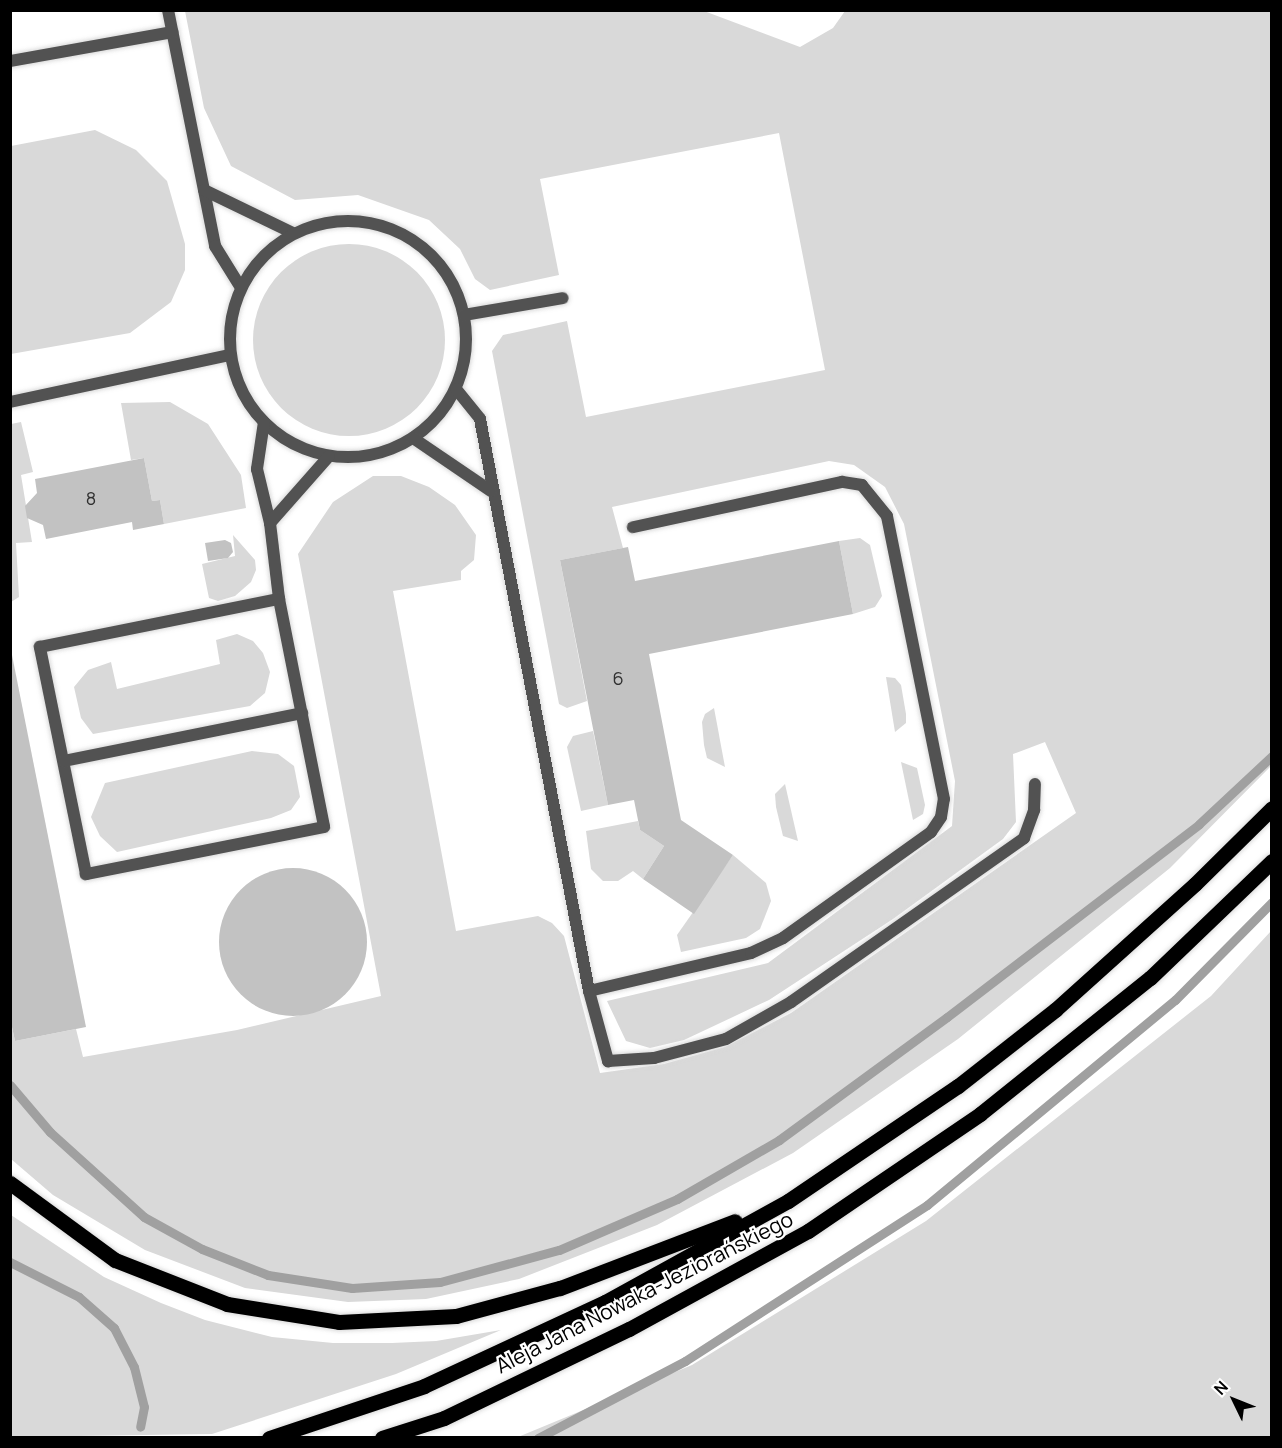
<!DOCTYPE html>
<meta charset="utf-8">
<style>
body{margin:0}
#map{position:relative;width:1282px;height:1448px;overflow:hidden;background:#fff;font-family:Manrope,sans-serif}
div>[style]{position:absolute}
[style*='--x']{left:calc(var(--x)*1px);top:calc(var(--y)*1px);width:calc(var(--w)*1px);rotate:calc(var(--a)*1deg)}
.green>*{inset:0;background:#d9d9d9}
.round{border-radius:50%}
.stream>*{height:9px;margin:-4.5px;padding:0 4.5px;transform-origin:4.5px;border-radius:4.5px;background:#a0a0a0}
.building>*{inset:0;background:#c2c2c2}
.roads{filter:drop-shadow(0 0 2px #dbdbdb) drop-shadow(0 0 2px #dbdbdb)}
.lane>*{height:12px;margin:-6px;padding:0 6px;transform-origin:6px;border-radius:6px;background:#525252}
.lane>.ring{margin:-6px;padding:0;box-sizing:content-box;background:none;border:12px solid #525252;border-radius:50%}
.primary>*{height:15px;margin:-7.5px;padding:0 7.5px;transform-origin:7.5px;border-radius:7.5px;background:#000}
span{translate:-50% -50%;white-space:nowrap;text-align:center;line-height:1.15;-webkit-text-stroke:4.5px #fff;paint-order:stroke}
.number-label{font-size:18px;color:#303030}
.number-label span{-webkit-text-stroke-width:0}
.street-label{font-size:21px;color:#000}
.frame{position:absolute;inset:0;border:12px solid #000;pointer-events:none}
.north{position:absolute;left:1204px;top:1370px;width:60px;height:60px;-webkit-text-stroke:4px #fff;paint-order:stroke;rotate:313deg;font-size:16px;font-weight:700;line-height:24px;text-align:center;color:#000}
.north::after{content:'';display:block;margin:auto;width:21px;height:27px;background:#000;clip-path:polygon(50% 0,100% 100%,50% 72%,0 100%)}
</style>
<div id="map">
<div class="green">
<i style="clip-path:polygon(185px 11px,704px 11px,800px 47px,833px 28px,845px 11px,1271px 11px,1271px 766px,1170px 868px,958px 1039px,793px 1153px,657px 1225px,519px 1279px,426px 1299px,348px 1302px,245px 1288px,145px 1250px,53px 1195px,11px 1159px,10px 1018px,15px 1041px,76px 1029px,83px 1057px,237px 1030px,381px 996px,298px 554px,333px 502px,373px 476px,401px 476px,429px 487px,455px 505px,476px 535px,474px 560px,461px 571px,461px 580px,393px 591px,456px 931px,538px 916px,552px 923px,564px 936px,600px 1073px,664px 1064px,725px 1047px,791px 1013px,1076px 813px,1045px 742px,1013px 754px,1016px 822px,1003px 839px,893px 919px,769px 1000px,684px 1040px,650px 1048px,626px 1041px,607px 1001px,768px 963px,952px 826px,955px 781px,904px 524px,885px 487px,854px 465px,829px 461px,612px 507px,623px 548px,560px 560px,587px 701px,567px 708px,559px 704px,492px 351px,503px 335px,567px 321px,586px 417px,825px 370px,779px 133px,540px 179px,559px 275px,490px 290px,475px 279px,460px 249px,429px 220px,358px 195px,295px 200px,231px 166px,204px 108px)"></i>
<i style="clip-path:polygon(95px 130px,136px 150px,167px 181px,185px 244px,185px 270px,171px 302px,130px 333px,11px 354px,11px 146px)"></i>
<i class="round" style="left:253px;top:244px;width:192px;height:192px"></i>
<i style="clip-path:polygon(170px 402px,208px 424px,241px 475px,246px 508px,164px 524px,160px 500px,152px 501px,144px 458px,131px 460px,121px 403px)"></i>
<i style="clip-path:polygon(21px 422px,33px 472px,21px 475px,32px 542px,16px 543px,19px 597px,11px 602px,11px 424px)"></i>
<i style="clip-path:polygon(233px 535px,255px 560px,256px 570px,251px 582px,235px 596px,218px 601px,209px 598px,202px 564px,235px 556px)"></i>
<i style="clip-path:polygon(860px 538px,870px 545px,882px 596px,875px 607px,853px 614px,839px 541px)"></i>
<i style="clip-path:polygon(237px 634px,253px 641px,263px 653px,270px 672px,265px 693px,250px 706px,93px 734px,81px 718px,74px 687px,88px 670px,111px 662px,117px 689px,220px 664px,216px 640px)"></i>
<i style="clip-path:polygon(886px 677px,895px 678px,901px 685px,906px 714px,906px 723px,895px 732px)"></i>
<i style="clip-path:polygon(714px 708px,725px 767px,707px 758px,704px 745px,702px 722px,705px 714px)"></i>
<i style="clip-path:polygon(593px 731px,608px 805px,581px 811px,567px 747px,573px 736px)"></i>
<i style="clip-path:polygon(252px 751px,278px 754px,294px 766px,300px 797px,291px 810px,271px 818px,117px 852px,100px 836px,91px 817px,105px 783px)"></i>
<i style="clip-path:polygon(901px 762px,917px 768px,925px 805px,923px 814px,913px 820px)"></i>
<i style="clip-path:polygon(785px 784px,798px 841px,783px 836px,776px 807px,775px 794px)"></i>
<i style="clip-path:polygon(638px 821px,640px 830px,664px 846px,643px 879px,633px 871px,618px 881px,603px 881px,591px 869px,586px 831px)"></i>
<i style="clip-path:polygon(733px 855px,766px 883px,771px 901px,760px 929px,746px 938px,681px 952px,677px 935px)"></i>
<i style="clip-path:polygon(1271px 931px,1271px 1437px,518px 1437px,692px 1365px,926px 1221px,1211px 996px)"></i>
<i style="clip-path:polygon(11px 1215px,104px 1277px,161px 1303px,205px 1320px,272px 1337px,333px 1343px,392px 1343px,436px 1341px,501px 1330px,396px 1374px,212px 1434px,11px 1437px)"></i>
</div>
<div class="stream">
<i style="--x:10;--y:1085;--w:62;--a:49.6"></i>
<i style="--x:50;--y:1132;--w:127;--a:42.1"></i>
<i style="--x:144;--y:1217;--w:66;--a:28.9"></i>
<i style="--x:202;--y:1249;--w:71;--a:21.5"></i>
<i style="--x:268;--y:1275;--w:85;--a:8.8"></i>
<i style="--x:352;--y:1288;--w:88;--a:-3.9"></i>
<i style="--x:440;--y:1282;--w:123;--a:-15.1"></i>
<i style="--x:559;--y:1250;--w:129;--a:-23.4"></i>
<i style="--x:677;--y:1199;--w:118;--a:-30"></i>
<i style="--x:779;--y:1140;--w:208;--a:-36.2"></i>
<i style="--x:947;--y:1017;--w:317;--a:-37.4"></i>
<i style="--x:1199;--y:824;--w:100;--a:-43"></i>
<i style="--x:10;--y:1262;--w:77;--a:26.9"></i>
<i style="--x:79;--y:1297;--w:47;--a:41.5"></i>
<i style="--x:114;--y:1328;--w:44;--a:62.9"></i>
<i style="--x:134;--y:1367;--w:41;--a:76"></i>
<i style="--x:144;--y:1407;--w:20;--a:101"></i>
<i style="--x:538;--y:1438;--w:166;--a:-27.6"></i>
<i style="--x:685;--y:1361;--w:288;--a:-32.8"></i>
<i style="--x:927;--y:1205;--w:322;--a:-39.6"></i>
<i style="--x:1175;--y:1000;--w:138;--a:-45.3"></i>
</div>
<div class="building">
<i style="clip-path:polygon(144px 458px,152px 501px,160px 500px,164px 524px,133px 530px,132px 522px,46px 539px,43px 525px,27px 518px,25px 506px,37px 493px,35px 479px)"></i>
<i style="clip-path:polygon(225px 540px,231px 543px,233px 552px,228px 558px,208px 561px,205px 543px)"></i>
<i style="clip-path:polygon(839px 541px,853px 614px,649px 654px,681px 820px,733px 855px,694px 914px,643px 879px,664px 846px,640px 830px,634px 800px,608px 805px,560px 560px,628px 547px,635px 581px)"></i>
<i style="clip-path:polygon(10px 645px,86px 1027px,15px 1041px,10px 1018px)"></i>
<i class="round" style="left:219px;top:868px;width:148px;height:148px"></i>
</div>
<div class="roads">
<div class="lane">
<i style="--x:168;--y:10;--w:241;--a:78.7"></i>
<i style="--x:215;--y:246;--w:49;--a:58.2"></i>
<i style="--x:10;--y:61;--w:165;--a:-10.1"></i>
<i style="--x:204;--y:190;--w:99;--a:25.8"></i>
<i class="ring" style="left:230px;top:221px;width:224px;height:224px"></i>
<i style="--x:464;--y:315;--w:100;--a:-9.7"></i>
<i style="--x:456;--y:389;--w:38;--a:51"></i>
<i style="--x:480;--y:419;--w:582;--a:79.21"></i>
<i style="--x:589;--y:991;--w:166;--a:-13.2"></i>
<i style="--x:751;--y:953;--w:35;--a:-25"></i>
<i style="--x:783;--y:938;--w:182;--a:-35.6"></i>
<i style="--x:931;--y:832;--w:18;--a:-56"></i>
<i style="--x:941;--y:817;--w:18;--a:-81"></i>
<i style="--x:944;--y:799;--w:289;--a:-101.4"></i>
<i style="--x:887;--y:516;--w:40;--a:-129"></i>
<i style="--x:862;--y:485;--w:20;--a:-171"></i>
<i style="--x:842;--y:482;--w:214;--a:167.8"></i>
<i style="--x:10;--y:402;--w:225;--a:-12.1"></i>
<i style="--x:264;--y:422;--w:48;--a:98.5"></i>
<i style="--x:257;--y:469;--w:56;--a:76.5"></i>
<i style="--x:270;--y:523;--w:77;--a:83.2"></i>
<i style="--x:279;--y:599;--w:232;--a:78.8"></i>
<i style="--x:324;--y:827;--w:243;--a:168.8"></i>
<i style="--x:86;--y:874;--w:232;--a:-101.5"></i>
<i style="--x:40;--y:647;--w:244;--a:-11.4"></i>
<i style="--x:413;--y:438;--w:94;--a:34.2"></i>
<i style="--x:270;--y:523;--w:89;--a:-48.6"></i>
<i style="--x:64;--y:761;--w:243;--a:-11.4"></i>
<i style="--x:589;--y:991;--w:73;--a:74.8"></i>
<i style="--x:608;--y:1061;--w:46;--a:-3.7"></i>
<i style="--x:654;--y:1058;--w:74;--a:-14.8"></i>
<i style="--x:726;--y:1039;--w:75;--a:-29.6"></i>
<i style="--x:791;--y:1002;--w:285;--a:-35.1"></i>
<i style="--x:1024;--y:838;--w:30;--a:-70"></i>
<i style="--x:1034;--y:810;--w:26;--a:-88"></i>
</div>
<div class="primary">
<i style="--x:10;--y:1183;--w:130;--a:36.3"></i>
<i style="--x:115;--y:1260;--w:120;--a:21.4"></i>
<i style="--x:227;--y:1304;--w:113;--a:9.1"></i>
<i style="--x:339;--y:1322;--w:117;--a:-2.9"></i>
<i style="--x:456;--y:1316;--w:108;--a:-15.1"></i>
<i style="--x:560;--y:1288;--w:187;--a:-20.9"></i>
<i style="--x:269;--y:1438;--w:163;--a:-18.5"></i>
<i style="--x:424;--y:1386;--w:200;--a:-24.9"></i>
<i style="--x:605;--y:1302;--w:209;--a:-28.9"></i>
<i style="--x:788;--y:1201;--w:205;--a:-34.1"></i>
<i style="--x:958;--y:1086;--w:123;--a:-38.1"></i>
<i style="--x:1055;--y:1010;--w:188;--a:-42"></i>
<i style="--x:1195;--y:884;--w:108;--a:-44.6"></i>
<i style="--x:382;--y:1438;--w:65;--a:-17.9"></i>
<i style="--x:444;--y:1418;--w:205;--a:-25.7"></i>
<i style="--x:629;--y:1329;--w:204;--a:-28.7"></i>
<i style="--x:808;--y:1231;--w:208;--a:-34.2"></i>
<i style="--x:980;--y:1114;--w:218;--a:-38.7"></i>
<i style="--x:1150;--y:978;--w:169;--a:-43.8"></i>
</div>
</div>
<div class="number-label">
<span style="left:91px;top:498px">8</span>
<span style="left:618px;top:678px">6</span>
</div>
<div class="street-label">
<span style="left:644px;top:1292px;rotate:-27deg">Aleja Jana Nowaka-Jeziorańskiego</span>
</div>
<div class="frame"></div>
<div class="north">N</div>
</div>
